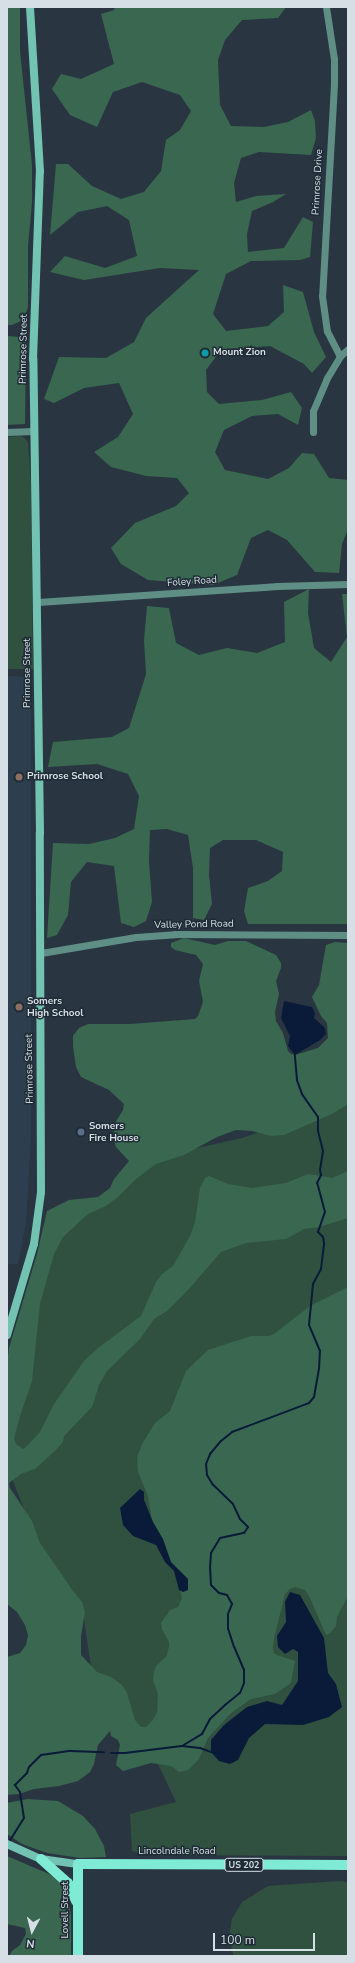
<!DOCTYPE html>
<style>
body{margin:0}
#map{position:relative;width:355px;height:1963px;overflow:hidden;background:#293641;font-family:"Nunito Sans",sans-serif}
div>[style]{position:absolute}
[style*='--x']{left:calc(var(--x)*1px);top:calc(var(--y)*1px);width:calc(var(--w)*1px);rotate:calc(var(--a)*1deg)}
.built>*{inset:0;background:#2d3f4f}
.green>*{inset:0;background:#305140}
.forest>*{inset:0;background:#396750}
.water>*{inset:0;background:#0a1b39}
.stream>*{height:2px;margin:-1px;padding:0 1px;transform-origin:1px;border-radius:1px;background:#0a1b39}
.minor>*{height:7px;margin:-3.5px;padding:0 3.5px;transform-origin:3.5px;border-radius:3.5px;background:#5f8f84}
.secondary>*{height:8px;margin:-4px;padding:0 4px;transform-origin:4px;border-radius:4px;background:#72c3b1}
.primary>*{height:10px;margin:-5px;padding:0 5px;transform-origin:5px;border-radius:5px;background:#80ebd4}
.dots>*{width:11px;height:11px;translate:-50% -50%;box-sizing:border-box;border:2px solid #1f2c36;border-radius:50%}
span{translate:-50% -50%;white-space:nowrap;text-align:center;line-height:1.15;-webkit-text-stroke:3px #1f2c36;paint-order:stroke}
.shield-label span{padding:1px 3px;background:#1f2c36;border:1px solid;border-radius:3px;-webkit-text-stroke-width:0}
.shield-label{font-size:9px;color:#d7dfe6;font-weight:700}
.street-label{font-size:10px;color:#d7dfe6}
.poi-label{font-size:10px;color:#d7dfe6;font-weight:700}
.left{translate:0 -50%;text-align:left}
.frame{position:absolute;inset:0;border:8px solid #d7dfe6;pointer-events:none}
.north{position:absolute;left:12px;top:1911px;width:40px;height:40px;-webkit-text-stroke:3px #1f2c36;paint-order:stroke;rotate:187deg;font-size:11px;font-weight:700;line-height:16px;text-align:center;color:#d7dfe6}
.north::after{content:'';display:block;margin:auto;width:14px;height:18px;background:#d7dfe6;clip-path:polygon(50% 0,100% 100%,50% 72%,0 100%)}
.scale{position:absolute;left:213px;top:1933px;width:102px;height:18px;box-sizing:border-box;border:2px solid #d7dfe6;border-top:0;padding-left:5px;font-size:12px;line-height:14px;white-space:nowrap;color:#d7dfe6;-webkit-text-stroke:3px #1f2c36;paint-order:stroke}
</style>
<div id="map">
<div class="built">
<i style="clip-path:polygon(7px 676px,31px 677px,31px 1136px,26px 1223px,18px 1264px,7px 1264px)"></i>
</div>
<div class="green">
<i style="clip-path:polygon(21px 436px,26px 439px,28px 443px,31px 484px,33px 669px,7px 669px,7px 437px)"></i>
<i style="clip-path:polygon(348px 1097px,348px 1856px,149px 1855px,132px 1851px,130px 1814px,176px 1802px,160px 1768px,124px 1706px,91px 1667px,82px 1605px,44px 1559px,7px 1466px,7px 1392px,64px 1221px,158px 1157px,242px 1138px,336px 1106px)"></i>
<i style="clip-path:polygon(340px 1881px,348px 1882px,348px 1956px,235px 1956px,233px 1954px,229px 1936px,232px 1919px,242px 1902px,268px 1886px)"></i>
</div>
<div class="forest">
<i style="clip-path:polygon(7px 7px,20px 7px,20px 51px,32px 165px,32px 203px,28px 246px,28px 307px,25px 315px,21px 321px,12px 325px,7px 325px)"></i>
<i style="clip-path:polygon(115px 7px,286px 7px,278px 18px,242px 20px,225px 40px,218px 60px,220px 105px,231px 126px,264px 127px,288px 122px,311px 110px,315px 121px,316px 138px,311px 155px,259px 152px,241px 158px,234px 183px,236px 202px,256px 196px,286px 194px,273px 202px,252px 211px,247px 234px,248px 252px,284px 248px,303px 217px,313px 222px,310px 257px,300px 260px,251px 261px,226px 274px,213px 314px,226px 331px,268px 326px,284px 312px,283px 285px,303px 292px,314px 332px,326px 357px,312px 373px,304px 364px,270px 346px,221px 350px,206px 370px,207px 392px,219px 404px,262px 400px,291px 392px,302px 408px,298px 425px,278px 414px,252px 416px,224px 430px,215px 452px,225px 470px,268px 479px,289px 468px,302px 453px,314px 454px,329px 478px,348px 480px,348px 529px,342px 544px,339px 573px,315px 572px,287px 540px,268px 530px,251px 538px,237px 575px,213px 585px,148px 580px,121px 564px,111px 548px,135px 523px,176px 506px,189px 493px,177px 478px,146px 476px,111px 467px,94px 452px,118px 437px,133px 414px,119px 383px,84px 388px,54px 403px,44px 399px,59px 357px,106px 358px,134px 342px,146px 318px,199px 270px,160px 268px,84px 280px,50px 272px,65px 256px,105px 268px,137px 256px,129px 220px,107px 206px,78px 212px,50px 235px,56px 164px,68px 164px,92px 186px,121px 199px,144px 192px,161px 171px,166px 140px,180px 130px,191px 111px,180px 95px,142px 82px,113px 92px,97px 127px,70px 115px,52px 89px,61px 74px,81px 79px,114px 64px,101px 14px,114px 10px)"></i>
<i style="clip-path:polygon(7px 336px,19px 337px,26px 342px,25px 424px,7px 425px)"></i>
<i style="clip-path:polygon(309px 589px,308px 613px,314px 648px,331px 662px,347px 637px,342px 594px,348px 594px,348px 924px,248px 924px,244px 911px,248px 888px,268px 881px,282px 871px,283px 852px,256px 840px,223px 840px,210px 848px,209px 875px,212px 904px,204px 920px,193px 918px,193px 868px,188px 835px,167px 829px,150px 830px,149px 861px,152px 902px,146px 921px,134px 927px,121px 923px,114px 866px,87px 862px,71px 882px,68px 915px,57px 935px,47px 938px,53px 843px,89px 844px,115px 838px,134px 829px,139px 796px,128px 774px,97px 764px,48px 767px,53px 742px,112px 737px,129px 728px,146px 674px,144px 640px,147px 606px,169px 608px,176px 643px,199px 655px,227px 648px,257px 653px,285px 642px,284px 602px)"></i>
<i style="clip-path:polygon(184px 938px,215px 945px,228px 941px,246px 941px,276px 955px,281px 963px,281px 968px,276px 981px,279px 994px,275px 1012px,276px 1021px,283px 1033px,288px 1051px,291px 1054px,295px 1055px,318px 1048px,328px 1038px,327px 1023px,321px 1016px,312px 997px,319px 985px,326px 945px,335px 942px,348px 943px,348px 1104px,332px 1114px,284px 1135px,271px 1136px,252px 1131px,236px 1130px,217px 1137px,184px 1155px,156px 1164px,136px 1179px,118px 1197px,106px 1206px,88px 1214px,63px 1237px,54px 1254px,40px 1304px,32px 1381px,20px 1416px,14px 1439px,16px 1444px,23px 1449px,27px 1446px,40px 1432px,54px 1404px,84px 1361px,98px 1348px,141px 1316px,156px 1282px,162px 1274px,173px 1266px,190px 1236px,195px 1222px,200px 1188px,205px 1178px,209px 1176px,228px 1184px,252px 1188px,286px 1183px,308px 1174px,332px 1178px,348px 1171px,348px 1218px,319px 1227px,304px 1229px,286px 1239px,246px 1243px,221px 1252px,188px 1290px,167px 1311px,154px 1319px,140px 1339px,107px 1371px,99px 1385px,92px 1407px,64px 1436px,63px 1442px,57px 1449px,35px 1469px,21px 1474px,9px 1483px,10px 1488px,32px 1521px,40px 1543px,73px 1591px,82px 1602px,85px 1612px,81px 1636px,81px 1655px,97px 1672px,111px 1677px,122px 1685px,127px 1693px,135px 1720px,141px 1727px,146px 1727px,153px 1720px,157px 1712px,158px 1694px,153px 1680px,154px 1671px,156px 1666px,166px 1657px,169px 1647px,169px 1642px,162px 1629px,161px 1623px,170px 1610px,178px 1607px,182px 1598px,174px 1566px,170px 1563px,153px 1526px,148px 1496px,138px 1472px,137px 1457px,142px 1444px,155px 1423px,170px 1411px,186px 1371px,208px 1350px,251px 1336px,269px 1336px,274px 1334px,310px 1306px,348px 1287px,348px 1596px,337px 1617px,336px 1626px,330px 1633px,326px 1635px,310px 1598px,305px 1590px,295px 1587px,290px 1589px,285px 1594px,274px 1638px,273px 1648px,274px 1653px,277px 1655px,295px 1661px,291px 1683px,275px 1694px,251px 1699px,231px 1713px,208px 1738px,199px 1759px,188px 1770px,179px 1772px,171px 1766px,151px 1763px,123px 1771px,116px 1765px,120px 1745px,118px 1740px,111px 1736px,110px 1731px,98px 1745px,94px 1764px,90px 1772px,78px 1781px,59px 1786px,34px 1789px,19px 1794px,7px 1795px,7px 1657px,20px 1653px,26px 1645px,28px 1635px,25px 1625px,17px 1612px,7px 1604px,7px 1365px,9px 1348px,37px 1254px,47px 1211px,69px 1200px,98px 1197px,110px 1188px,114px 1179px,129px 1161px,116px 1147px,113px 1138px,115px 1123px,123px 1110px,124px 1104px,109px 1090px,81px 1077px,76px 1067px,73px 1047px,73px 1036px,79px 1028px,88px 1024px,130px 1024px,195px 1019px,198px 1016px,203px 1002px,199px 981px,203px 964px,196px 955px,175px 950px,171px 947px,171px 943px)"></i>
<i style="clip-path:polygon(28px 1799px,58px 1801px,83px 1816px,95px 1829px,104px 1846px,106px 1857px,80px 1858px,47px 1853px,22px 1844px,7px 1834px,7px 1803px)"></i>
<i style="clip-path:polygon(7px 1856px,49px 1874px,57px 1879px,62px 1885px,68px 1898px,71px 1916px,71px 1956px,9px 1956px,12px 1951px,20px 1945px,26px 1934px,25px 1928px,7px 1924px)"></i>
</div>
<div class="water">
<i style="clip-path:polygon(284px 1001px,312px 1007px,315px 1013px,314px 1018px,325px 1028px,326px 1034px,320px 1040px,295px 1055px,288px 1046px,290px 1036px,281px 1018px)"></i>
<i style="clip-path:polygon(140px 1489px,144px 1492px,144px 1500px,153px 1522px,163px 1539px,171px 1562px,188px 1579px,188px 1590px,183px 1592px,179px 1590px,174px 1571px,165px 1562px,156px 1545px,133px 1536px,123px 1525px,120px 1508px)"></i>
<i style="clip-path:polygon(290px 1592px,300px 1595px,324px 1638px,328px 1673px,336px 1684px,342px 1707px,329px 1717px,303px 1725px,265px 1724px,249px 1738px,238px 1760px,230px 1764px,219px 1761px,211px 1752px,211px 1740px,224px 1725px,247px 1707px,267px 1701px,282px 1705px,298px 1681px,298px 1652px,293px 1649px,285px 1654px,278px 1647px,277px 1636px,286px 1622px,285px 1602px)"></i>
</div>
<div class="stream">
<i style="--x:182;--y:1746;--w:23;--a:-31"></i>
<i style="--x:202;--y:1734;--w:17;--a:-62"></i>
<i style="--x:210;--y:1719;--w:21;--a:-43"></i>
<i style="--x:225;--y:1705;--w:19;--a:-39"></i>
<i style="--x:240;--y:1693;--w:11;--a:-68"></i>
<i style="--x:244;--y:1683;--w:13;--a:-90"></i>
<i style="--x:244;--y:1670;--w:25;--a:-113"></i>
<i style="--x:234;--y:1647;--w:19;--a:-108"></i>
<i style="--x:228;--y:1629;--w:15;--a:-90"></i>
<i style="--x:228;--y:1614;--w:11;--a:-68"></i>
<i style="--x:232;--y:1604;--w:10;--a:-119"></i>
<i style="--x:227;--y:1595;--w:8;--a:-166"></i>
<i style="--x:219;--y:1593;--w:11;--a:-135"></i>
<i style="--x:211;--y:1585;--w:17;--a:-93"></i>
<i style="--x:210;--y:1568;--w:15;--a:-86"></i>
<i style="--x:211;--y:1553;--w:17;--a:-59"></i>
<i style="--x:220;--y:1538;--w:25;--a:-12"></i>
<i style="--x:244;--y:1533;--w:7;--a:-56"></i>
<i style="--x:248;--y:1527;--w:11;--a:-135"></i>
<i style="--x:240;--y:1519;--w:17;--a:-115"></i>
<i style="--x:233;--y:1504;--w:28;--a:-136"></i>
<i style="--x:213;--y:1485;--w:12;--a:-121"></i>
<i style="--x:207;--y:1475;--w:11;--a:-95"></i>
<i style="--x:206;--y:1464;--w:11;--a:-68"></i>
<i style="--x:210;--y:1454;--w:17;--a:-50"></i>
<i style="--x:221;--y:1441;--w:14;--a:-39"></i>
<i style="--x:232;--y:1432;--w:82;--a:-20.6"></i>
<i style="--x:309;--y:1403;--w:8;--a:-50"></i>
<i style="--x:314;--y:1397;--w:28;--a:-80"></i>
<i style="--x:319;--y:1369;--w:18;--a:-87"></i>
<i style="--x:320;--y:1351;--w:28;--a:-113"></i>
<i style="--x:309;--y:1325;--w:41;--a:-84.4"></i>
<i style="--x:313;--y:1284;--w:17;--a:-62"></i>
<i style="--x:321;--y:1269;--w:26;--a:-83"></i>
<i style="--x:324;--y:1243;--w:6;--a:-99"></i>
<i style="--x:323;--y:1237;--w:7;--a:-135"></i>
<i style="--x:318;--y:1232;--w:21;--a:-71"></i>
<i style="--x:325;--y:1212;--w:30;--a:-105"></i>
<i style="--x:317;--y:1183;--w:9;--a:-63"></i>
<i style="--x:321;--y:1175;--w:5;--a:-101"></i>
<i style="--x:320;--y:1170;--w:19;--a:-81"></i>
<i style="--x:323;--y:1151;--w:21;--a:-104"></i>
<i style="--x:318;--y:1131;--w:14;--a:-90"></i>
<i style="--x:318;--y:1117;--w:28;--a:-125"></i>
<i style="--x:302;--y:1094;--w:15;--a:-110"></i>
<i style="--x:297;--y:1080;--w:25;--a:-95"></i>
<i style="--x:111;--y:1753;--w:14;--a:0"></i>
<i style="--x:125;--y:1753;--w:57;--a:-7"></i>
<i style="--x:182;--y:1746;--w:18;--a:6"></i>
<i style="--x:200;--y:1748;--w:12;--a:20"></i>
<i style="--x:9;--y:1842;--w:28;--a:-58"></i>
<i style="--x:24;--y:1818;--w:26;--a:-99"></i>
<i style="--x:20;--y:1792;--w:9;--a:-126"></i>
<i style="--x:15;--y:1785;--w:17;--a:-45"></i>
<i style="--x:27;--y:1773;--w:6;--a:-72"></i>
<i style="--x:29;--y:1767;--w:17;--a:-45"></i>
<i style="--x:41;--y:1755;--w:30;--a:-8"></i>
<i style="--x:71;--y:1751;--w:33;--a:2"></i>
</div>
<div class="minor">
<i style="--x:326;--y:7;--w:53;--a:81.3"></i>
<i style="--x:334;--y:59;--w:25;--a:90"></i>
<i style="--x:334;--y:84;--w:212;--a:93.2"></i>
<i style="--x:322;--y:296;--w:35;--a:82"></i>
<i style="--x:327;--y:331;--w:28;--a:63"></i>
<i style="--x:7;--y:432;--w:27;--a:-2"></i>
<i style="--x:313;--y:432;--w:21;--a:-90"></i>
<i style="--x:313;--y:411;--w:36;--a:-67"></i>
<i style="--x:327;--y:378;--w:26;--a:-59"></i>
<i style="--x:340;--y:356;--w:11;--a:-41"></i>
<i style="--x:38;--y:602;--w:240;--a:-3.8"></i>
<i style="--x:277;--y:586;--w:71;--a:-1.6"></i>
<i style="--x:41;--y:953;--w:96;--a:-9.6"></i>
<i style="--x:136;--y:937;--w:39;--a:-4"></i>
<i style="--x:175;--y:934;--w:173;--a:0.3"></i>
</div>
<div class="secondary">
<i style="--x:7;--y:1335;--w:95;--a:-73.5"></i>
<i style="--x:34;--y:1244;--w:52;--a:-82.3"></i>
<i style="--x:41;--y:1192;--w:359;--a:-90.2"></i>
<i style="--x:40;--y:833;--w:474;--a:-90.8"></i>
<i style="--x:33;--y:359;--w:188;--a:-87.9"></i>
<i style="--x:40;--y:171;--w:164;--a:-93.5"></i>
<i style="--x:7;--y:1844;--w:37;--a:24"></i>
<i style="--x:41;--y:1859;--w:37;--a:8"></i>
</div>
<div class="primary">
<i style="--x:41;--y:1859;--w:36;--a:42"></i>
<i style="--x:68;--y:1883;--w:20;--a:66"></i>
<i style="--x:78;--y:1956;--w:92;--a:-90"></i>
<i style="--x:78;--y:1864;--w:270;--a:0.2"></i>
</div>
<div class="dots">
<i style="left:205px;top:353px;background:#0f9aa8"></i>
<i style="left:19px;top:777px;background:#8d6e63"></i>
<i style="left:19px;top:1007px;background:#8d6e63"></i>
<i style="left:81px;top:1132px;background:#5c6f8a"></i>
</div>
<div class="shield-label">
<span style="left:244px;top:1865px">US 202</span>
</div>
<div class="street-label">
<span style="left:318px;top:182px;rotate:-87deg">Primrose Drive</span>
<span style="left:24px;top:349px;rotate:-89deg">Primrose Street</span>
<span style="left:192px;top:582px;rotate:-4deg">Foley Road</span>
<span style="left:28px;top:673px;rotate:-90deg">Primrose Street</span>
<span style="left:194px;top:925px;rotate:-1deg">Valley Pond Road</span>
<span style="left:30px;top:1069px;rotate:-91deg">Primrose Street</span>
<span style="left:177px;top:1852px">Lincolndale Road</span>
<span style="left:66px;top:1910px;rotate:-90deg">Lovell Street</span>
</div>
<div class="poi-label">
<span class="left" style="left:213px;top:353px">Mount Zion</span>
<span class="left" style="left:27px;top:777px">Primrose School</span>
<span class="left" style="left:27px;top:1007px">Somers<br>High School</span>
<span class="left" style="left:89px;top:1132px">Somers<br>Fire House</span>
</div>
<div class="frame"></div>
<div class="north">N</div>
<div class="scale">100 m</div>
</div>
